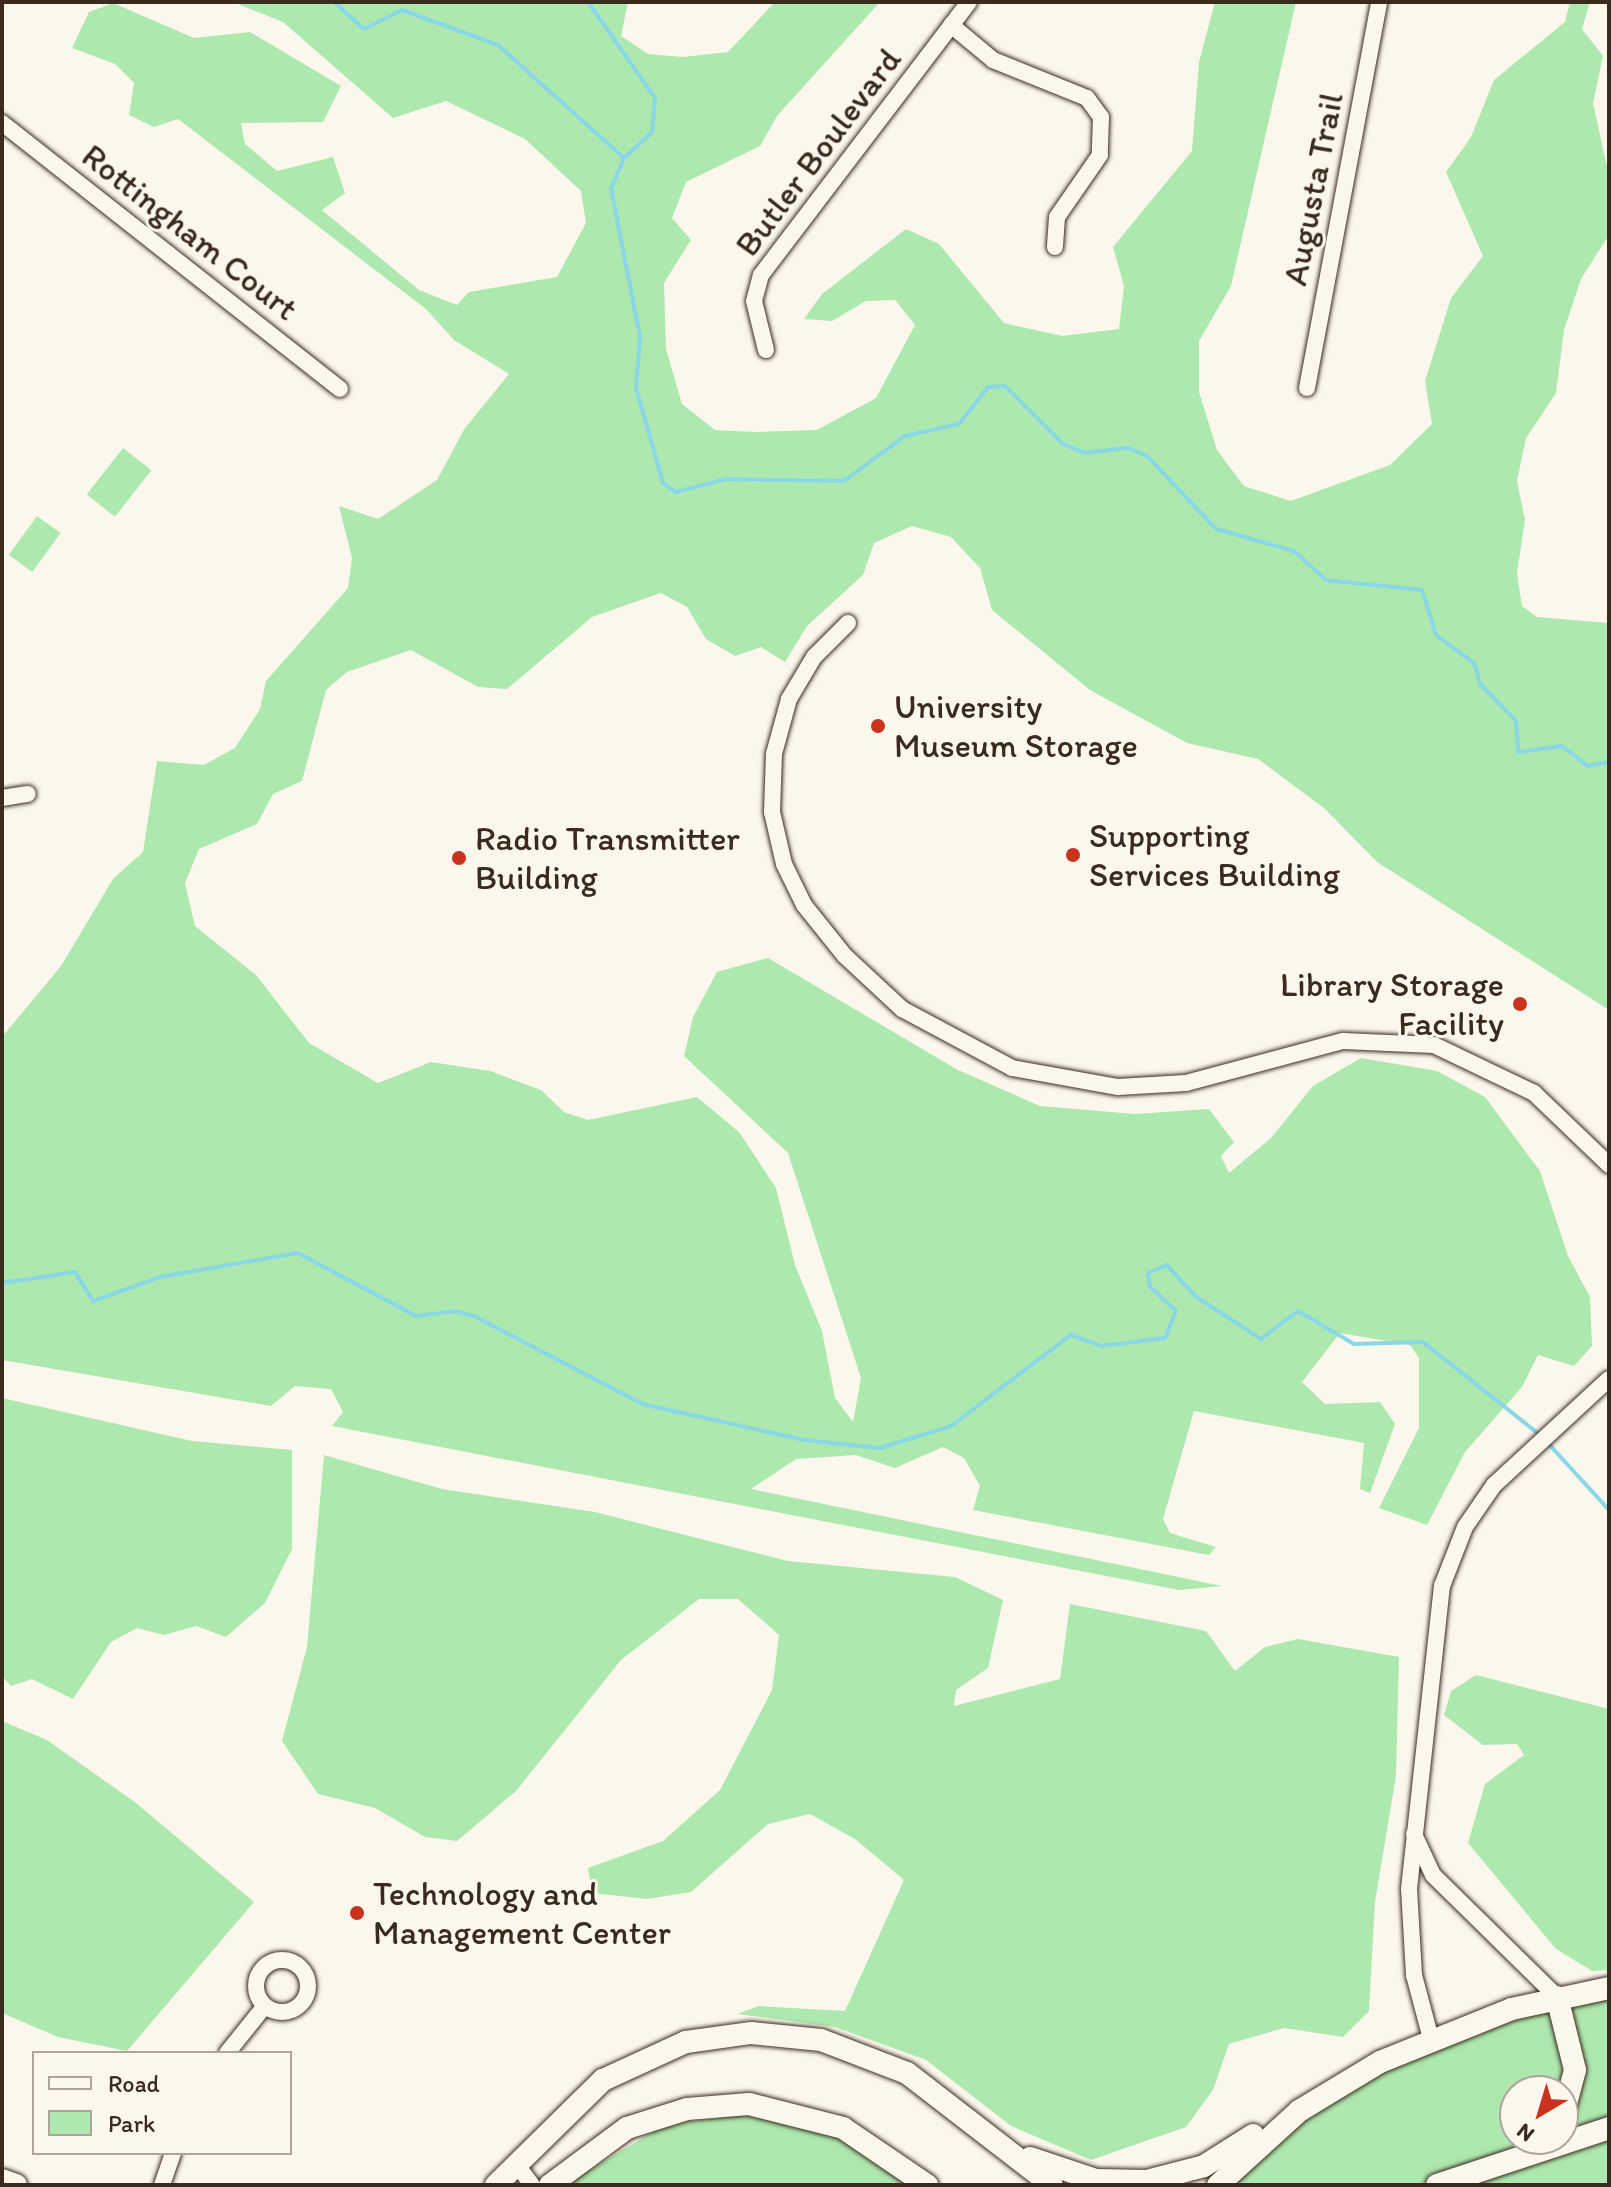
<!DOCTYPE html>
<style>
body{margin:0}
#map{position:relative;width:1611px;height:2187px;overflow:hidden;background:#fbf7ec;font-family:Itim,sans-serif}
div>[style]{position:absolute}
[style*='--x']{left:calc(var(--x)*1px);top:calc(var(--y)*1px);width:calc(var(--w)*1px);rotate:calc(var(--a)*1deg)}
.green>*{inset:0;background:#ade8ae;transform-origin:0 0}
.stream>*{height:4px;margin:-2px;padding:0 2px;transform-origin:2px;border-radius:2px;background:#89d7e7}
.roads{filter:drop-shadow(0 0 2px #3b2a1e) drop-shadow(0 0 2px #3b2a1e)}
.street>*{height:16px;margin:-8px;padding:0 8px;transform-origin:8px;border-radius:8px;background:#fbf7ec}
.street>.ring{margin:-8px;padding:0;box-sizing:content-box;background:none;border:16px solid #fbf7ec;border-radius:50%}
.secondary>*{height:22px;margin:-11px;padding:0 11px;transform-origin:11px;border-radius:11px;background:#fbf7ec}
.dots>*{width:22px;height:22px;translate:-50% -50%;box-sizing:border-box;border:4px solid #fbf7ec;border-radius:50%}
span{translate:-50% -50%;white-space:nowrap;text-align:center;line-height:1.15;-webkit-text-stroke:6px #fbf7ec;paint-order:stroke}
.street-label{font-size:34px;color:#3b2a1e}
.poi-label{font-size:34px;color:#3b2a1e}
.left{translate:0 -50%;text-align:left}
.right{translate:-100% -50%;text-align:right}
.frame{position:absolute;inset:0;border:4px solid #3b2a1e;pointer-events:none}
.legend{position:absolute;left:32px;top:2051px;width:260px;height:104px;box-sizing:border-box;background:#fbf7ec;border:2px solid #aea59a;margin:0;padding:10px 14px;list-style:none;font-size:24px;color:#3b2a1e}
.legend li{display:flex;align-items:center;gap:16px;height:40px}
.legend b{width:40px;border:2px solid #aea59a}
.north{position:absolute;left:1499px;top:2075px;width:80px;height:80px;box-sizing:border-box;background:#fbf7ec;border:2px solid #aea59a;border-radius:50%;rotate:218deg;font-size:22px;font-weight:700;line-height:32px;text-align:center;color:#3b2a1e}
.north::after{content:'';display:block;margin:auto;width:28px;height:36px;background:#c8321e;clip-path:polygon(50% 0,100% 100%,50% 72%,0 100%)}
</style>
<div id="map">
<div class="green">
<i style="clip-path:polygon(233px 2px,628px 2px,621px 36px,648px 54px,683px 57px,728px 52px,775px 2px,880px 2px,777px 116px,760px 146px,686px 182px,672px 218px,691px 240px,664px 283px,666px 349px,682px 404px,715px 430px,755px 432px,817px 430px,876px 398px,915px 325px,895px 300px,866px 301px,832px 321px,804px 319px,822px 294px,906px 229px,939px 244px,1004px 323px,1062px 336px,1119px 329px,1124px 286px,1113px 247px,1192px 151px,1199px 62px,1215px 2px,1296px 2px,1231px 286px,1199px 341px,1199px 392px,1217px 450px,1244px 486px,1291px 501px,1390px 465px,1432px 424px,1425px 381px,1451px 298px,1483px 256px,1446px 172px,1471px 137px,1494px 80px,1565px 22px,1570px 2px,1590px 2px,1582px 29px,1603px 56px,1593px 103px,1609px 176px,1609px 235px,1581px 279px,1564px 330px,1556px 393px,1526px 438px,1517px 481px,1525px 520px,1517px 573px,1522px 606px,1537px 617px,1609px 623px,1609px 1010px,1377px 862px,1324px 808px,1258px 759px,1187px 743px,1090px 690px,992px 610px,980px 568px,951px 537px,912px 526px,874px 543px,863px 575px,807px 626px,785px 662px,761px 647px,735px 656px,706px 639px,687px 607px,661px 593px,592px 617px,507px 689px,478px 687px,411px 650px,347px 672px,326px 690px,302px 781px,273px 794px,257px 824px,199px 849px,185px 883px,195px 926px,256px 975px,309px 1043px,378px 1083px,431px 1062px,490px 1071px,541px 1090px,564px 1112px,588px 1120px,697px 1097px,739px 1132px,776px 1188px,795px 1265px,822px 1331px,835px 1398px,853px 1422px,861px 1378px,788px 1153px,684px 1056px,693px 1017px,717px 972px,768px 958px,958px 1070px,1040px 1106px,1135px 1114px,1209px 1109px,1234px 1142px,1221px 1156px,1229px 1173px,1271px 1138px,1313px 1086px,1361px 1058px,1437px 1071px,1485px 1097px,1540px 1171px,1568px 1256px,1590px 1297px,1592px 1346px,1574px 1366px,1538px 1355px,1522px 1387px,1465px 1452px,1427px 1525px,1379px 1508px,1419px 1428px,1419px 1358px,1410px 1345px,1340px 1333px,1302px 1382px,1325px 1404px,1380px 1402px,1395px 1424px,1370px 1493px,1360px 1489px,1364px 1443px,1194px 1411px,1163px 1519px,1170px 1533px,1216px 1547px,1209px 1555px,973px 1510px,980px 1486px,964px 1458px,943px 1447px,895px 1468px,856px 1455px,796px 1459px,751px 1489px,1222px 1586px,1179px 1590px,332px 1426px,343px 1412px,331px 1389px,295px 1386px,271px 1406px,2px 1360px,2px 1037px,61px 966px,113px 879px,143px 852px,157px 761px,204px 765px,235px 748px,260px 709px,266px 681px,348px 588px,352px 558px,339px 506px,378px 519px,437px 480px,465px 428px,509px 374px,454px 340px,426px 309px,178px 119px,154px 127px,129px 115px,134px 83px,115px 64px,72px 48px,89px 12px,113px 3px,194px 38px,250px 32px,341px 86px,323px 122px,241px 123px,245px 144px,277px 171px,333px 157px,345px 193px,322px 210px,419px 290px,457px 305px,469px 292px,557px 277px,586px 223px,581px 191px,525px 139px,446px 101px,393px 118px,283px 22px)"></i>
<i style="left:123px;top:448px;width:36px;height:59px;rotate:38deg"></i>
<i style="left:37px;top:516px;width:29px;height:48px;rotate:36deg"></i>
<i style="clip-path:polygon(2px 1398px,192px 1441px,292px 1450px,292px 1549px,265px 1603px,226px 1637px,196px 1626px,164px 1635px,137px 1628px,111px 1642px,73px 1699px,32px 1679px,11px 1686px,2px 1676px)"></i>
<i style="clip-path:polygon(324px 1455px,442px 1489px,595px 1512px,788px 1561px,955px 1577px,1003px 1600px,988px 1668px,956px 1690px,954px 1706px,1060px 1679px,1070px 1604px,1206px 1631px,1235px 1671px,1265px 1647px,1298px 1639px,1399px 1657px,1396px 1776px,1375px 1902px,1369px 2011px,1343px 2037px,1284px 2028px,1229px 2044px,1213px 2090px,1186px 2127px,1091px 2160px,1011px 2126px,926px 2060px,835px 2027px,737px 2014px,759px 2006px,845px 2011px,904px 1880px,855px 1839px,810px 1814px,768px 1824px,691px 1892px,647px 1899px,592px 1893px,588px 1868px,663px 1841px,720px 1790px,772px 1690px,779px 1635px,738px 1599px,699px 1599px,621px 1660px,516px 1791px,457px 1841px,425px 1837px,375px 1808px,318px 1794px,282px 1741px,307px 1647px)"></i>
<i style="clip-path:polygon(1476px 1675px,1609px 1709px,1609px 1970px,1592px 1971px,1556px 1949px,1468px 1843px,1485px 1784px,1524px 1755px,1517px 1744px,1483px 1745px,1444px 1715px,1451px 1691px)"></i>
<i style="clip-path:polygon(2px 1721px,47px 1740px,136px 1803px,254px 1902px,127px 2051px,58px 2037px,2px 2013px)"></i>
<i style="clip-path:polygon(evenodd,1609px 1988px,1609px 2185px,1237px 2185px,1248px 2156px,1380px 2062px,1609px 1988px,1515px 2091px,1563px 2091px,1563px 2139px,1515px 2139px,1515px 2091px)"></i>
<i style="clip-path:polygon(745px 2115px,836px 2137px,909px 2185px,565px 2185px,666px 2124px)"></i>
</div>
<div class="stream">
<i style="--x:334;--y:2;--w:40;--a:42"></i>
<i style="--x:364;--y:29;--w:42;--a:-26.6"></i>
<i style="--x:402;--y:10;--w:102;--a:20"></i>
<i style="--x:498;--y:45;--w:169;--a:41.9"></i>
<i style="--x:588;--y:2;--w:117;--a:55.1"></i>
<i style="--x:655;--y:98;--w:34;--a:95"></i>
<i style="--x:652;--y:132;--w:38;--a:137"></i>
<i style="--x:624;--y:158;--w:33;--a:113"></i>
<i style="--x:611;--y:188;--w:152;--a:79"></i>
<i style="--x:640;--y:337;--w:51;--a:94.5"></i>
<i style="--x:636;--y:388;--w:99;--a:74.1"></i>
<i style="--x:663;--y:483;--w:16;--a:35"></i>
<i style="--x:676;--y:492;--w:52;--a:-14.6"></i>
<i style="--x:726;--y:479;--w:118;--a:1"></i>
<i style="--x:844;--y:481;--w:76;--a:-36.4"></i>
<i style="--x:905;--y:436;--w:55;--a:-12.5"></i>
<i style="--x:959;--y:424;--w:47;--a:-51.9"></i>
<i style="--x:988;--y:387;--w:17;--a:-3"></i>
<i style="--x:1005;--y:386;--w:82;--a:45"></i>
<i style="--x:1063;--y:444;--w:24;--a:22"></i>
<i style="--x:1085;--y:453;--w:43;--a:-6.6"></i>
<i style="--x:1128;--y:448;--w:21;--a:23"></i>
<i style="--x:1147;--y:456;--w:100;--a:46.6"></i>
<i style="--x:1216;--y:529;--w:81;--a:15.8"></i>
<i style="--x:1294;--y:551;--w:43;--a:42.2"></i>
<i style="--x:1326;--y:580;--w:97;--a:5.9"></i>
<i style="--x:1422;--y:590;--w:47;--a:72.7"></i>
<i style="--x:1436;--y:635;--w:47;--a:36.4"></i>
<i style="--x:1474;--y:663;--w:22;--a:74"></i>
<i style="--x:1480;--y:684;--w:52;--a:45.8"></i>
<i style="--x:1516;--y:721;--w:31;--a:86"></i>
<i style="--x:1518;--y:752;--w:44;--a:-7.8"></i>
<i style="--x:1562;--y:746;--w:33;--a:38"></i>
<i style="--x:1588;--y:766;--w:21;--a:-11"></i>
<i style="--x:2;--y:1283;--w:74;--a:-8.6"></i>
<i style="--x:75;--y:1272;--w:34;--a:58"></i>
<i style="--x:93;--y:1301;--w:71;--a:-19.7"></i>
<i style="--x:160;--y:1277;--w:140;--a:-9.9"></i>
<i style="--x:298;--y:1253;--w:134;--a:28.1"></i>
<i style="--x:416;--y:1316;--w:38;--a:-7"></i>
<i style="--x:454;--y:1311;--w:21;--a:14"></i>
<i style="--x:474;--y:1316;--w:190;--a:27.6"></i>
<i style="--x:642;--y:1404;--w:166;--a:12.5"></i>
<i style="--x:804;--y:1440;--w:76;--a:6"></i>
<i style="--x:880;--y:1448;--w:74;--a:-17.2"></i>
<i style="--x:951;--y:1426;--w:151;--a:-37.2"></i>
<i style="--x:1071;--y:1335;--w:32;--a:20"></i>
<i style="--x:1101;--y:1346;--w:64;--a:-7.1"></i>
<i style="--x:1165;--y:1338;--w:29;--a:-68"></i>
<i style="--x:1176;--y:1311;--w:35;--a:-137"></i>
<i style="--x:1150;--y:1287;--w:14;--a:-98"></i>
<i style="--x:1148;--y:1273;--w:21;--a:-23"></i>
<i style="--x:1167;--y:1265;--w:42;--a:47.9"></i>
<i style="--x:1195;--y:1296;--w:79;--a:33.1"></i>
<i style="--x:1261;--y:1339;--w:46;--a:-37.1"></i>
<i style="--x:1298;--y:1311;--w:65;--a:30.5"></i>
<i style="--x:1354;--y:1344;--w:69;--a:-1.7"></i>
<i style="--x:1423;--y:1342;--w:149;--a:38.5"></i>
<i style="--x:1546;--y:1441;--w:93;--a:47.6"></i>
</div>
<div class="roads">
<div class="street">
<i style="--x:951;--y:25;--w:55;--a:39.8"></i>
<i style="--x:993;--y:60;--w:101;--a:22"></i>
<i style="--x:1087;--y:98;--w:24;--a:54"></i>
<i style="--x:1101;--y:117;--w:38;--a:92"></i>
<i style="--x:1100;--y:155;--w:75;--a:124.7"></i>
<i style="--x:1057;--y:217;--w:30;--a:94"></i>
<i style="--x:2;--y:123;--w:430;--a:38.2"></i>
<i style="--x:766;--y:350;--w:50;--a:-103.8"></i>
<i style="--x:754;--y:301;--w:27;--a:-75"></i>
<i style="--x:761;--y:275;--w:343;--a:-52.7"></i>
<i style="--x:1307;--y:388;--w:393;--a:-79.4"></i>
<i style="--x:848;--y:623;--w:48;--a:135"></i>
<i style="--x:814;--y:657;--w:49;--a:120.8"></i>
<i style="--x:789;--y:699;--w:57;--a:105.3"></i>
<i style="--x:774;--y:754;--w:58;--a:92"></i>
<i style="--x:772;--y:812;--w:53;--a:77"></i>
<i style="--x:784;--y:864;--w:46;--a:64"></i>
<i style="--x:804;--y:905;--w:65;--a:51.2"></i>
<i style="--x:845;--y:956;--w:78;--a:42.9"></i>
<i style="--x:902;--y:1009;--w:125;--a:28.2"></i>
<i style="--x:1012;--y:1068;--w:108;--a:10.2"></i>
<i style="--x:1118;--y:1087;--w:68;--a:-3.4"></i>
<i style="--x:1186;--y:1083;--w:163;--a:-15"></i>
<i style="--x:1343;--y:1041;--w:91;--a:2.5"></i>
<i style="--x:1434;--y:1045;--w:111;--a:25.6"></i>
<i style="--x:1534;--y:1093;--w:104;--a:43.8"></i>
<i style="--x:2;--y:798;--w:26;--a:-9"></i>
<i style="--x:1414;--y:1834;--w:45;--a:65.1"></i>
<i style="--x:1433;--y:1875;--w:174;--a:44.5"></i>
<i class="ring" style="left:256px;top:1960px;width:36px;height:36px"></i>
<i style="--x:1431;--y:2039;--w:66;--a:-104.9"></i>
<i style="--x:1414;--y:1975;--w:86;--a:-93.3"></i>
<i style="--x:1409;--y:1889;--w:305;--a:-83.8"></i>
<i style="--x:1442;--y:1586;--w:63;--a:-68.7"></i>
<i style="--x:1465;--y:1527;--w:51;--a:-55.4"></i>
<i style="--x:1494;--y:1485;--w:156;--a:-42.7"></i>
<i style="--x:227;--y:2053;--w:59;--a:-51.2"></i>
<i style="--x:517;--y:2165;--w:25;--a:53"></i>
<i style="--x:162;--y:2185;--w:34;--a:-71"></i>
</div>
<div class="secondary">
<i style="--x:1557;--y:1997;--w:75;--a:76.1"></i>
<i style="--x:1575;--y:2070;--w:47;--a:104.9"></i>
<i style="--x:1030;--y:2158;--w:70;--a:18.4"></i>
<i style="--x:1096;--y:2180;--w:51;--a:1.1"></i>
<i style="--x:1147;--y:2181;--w:59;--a:-14.7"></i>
<i style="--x:1204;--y:2166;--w:58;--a:-32.3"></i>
<i style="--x:2;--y:2180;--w:15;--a:20"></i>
<i style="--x:496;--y:2185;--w:150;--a:-44.5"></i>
<i style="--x:603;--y:2080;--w:91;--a:-24.6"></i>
<i style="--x:686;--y:2042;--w:66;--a:-7.9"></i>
<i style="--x:751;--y:2033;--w:70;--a:5.7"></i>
<i style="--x:821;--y:2040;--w:92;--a:21"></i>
<i style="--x:907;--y:2073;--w:183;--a:37.7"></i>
<i style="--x:550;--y:2185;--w:96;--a:-36.5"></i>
<i style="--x:627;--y:2128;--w:63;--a:-17.6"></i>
<i style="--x:687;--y:2109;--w:62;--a:-4.6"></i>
<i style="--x:749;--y:2104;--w:97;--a:14.3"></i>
<i style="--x:843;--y:2128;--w:102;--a:34.2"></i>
<i style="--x:1218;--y:2185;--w:110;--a:-42.4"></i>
<i style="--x:1299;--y:2111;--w:95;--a:-31.2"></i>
<i style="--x:1380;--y:2062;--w:142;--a:-21.9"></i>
<i style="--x:1512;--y:2009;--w:99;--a:-12.2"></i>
<i style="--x:1437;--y:2185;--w:181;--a:-18.3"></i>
</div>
</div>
<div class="dots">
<i style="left:878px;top:726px;background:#c8321e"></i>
<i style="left:1073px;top:855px;background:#c8321e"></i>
<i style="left:459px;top:858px;background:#c8321e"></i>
<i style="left:1520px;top:1004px;background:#c8321e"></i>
<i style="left:357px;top:1913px;background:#c8321e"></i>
</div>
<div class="street-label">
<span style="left:818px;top:152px;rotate:-53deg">Butler Boulevard</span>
<span style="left:1313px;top:189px;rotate:-79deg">Augusta Trail</span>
<span style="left:190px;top:232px;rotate:38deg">Rottingham Court</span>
</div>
<div class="poi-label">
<span class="left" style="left:894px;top:726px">University<br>Museum Storage</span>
<span class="left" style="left:1089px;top:855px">Supporting<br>Services Building</span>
<span class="left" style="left:475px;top:858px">Radio Transmitter<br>Building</span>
<span class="right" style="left:1504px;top:1004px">Library Storage<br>Facility</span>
<span class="left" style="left:373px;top:1913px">Technology and<br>Management Center</span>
</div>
<div class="frame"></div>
<ul class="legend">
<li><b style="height:10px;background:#fbf7ec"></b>Road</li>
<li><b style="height:22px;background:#ade8ae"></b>Park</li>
</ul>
<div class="north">N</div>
</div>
